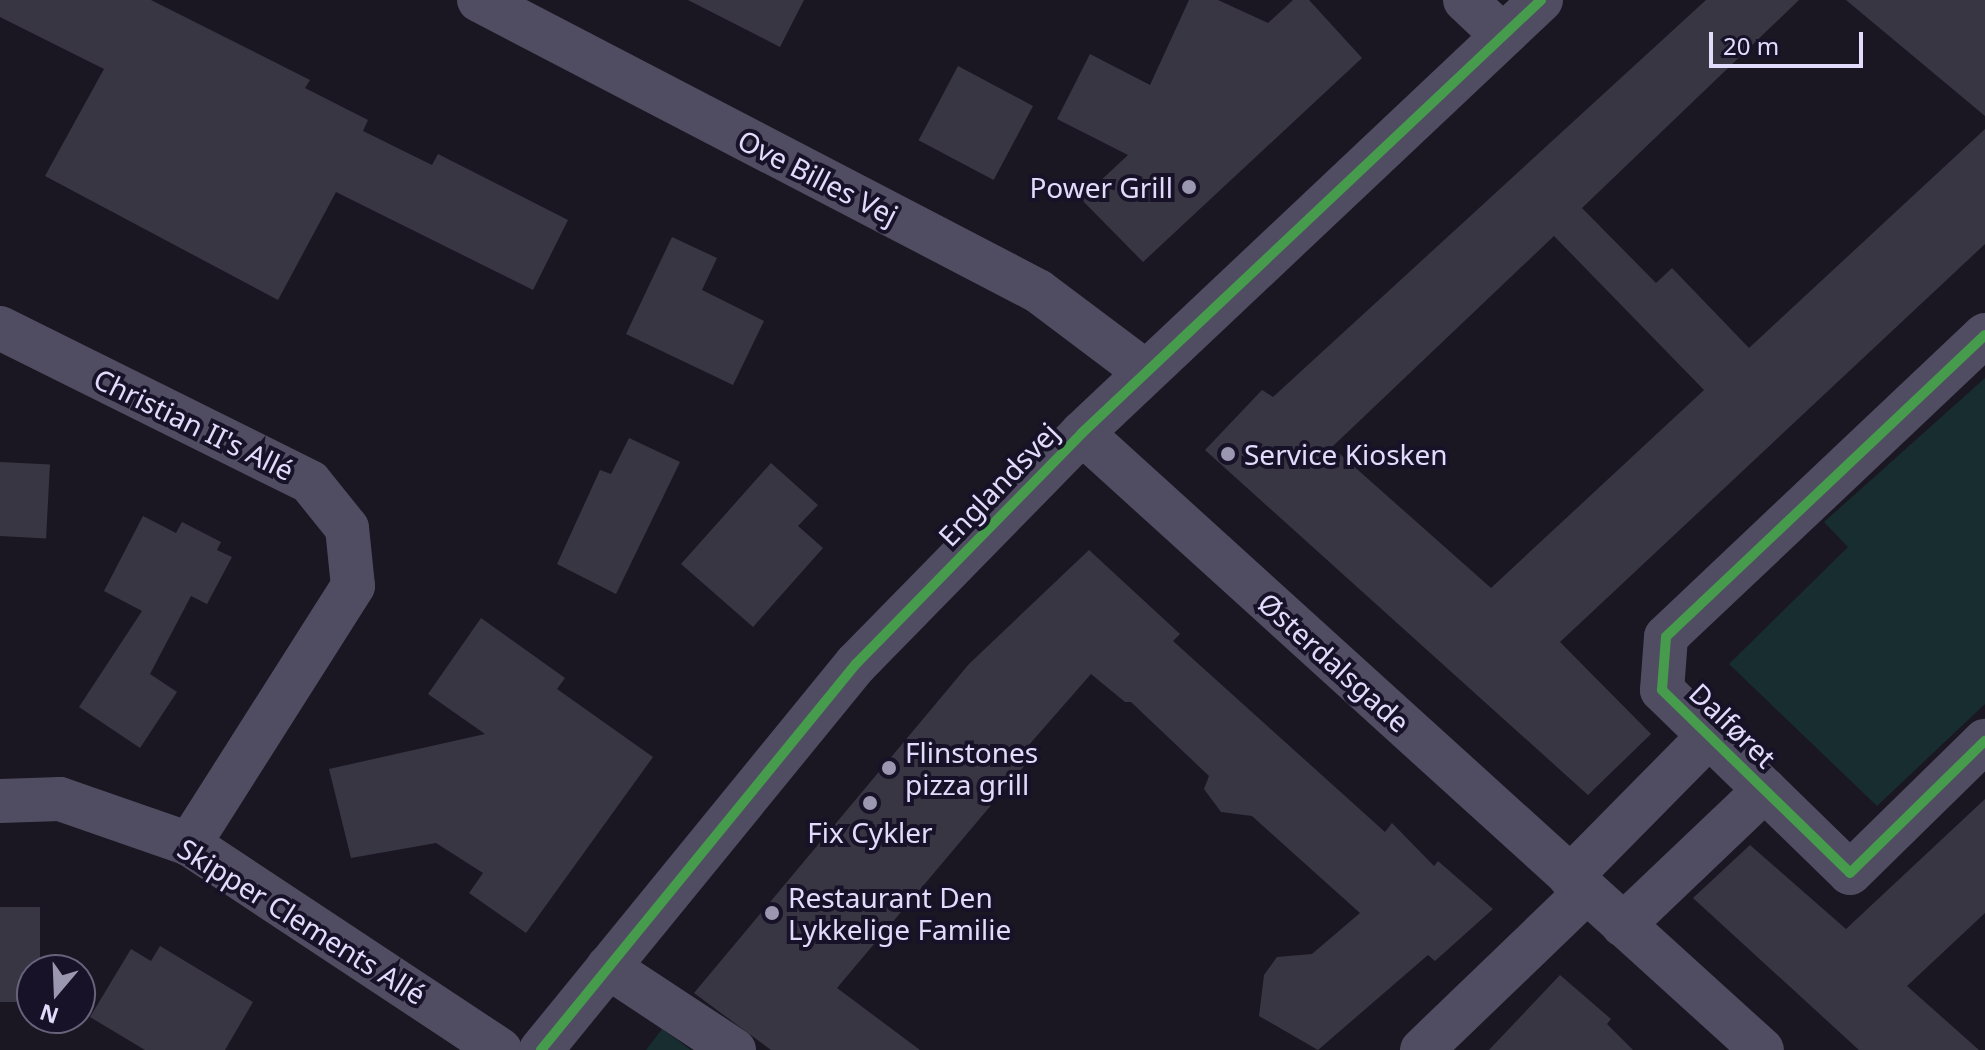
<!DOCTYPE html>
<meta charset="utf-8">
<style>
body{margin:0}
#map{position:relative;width:1985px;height:1050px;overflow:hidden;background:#1a1722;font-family:"Noto Sans",sans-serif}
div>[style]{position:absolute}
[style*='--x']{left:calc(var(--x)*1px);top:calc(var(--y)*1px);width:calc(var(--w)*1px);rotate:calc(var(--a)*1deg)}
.green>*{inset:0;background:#172d2f}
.building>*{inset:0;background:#393644;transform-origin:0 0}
.minor>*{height:44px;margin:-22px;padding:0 22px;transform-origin:22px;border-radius:22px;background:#504d62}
.tertiary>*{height:44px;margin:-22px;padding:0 22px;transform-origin:22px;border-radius:22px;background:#504d62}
.cycleway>*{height:10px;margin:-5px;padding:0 5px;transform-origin:5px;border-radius:5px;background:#469c4c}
.dots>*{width:22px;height:22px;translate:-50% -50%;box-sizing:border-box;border:4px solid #171227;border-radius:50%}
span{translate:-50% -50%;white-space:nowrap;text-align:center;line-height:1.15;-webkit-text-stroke:8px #171227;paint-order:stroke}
.street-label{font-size:28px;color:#e1dcfc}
.poi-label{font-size:28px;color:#e1dcfc}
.right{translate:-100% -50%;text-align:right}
.left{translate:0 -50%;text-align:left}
.north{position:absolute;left:16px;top:954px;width:80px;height:80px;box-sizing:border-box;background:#171227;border:2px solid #68637c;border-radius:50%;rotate:199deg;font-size:22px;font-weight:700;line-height:32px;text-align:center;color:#e1dcfc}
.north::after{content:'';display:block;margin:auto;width:28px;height:36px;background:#9b97b0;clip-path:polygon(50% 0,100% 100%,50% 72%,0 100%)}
.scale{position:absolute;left:1709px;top:32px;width:154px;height:36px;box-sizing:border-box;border:4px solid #e1dcfc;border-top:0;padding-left:10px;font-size:24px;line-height:28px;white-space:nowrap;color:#e1dcfc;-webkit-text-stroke:6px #171227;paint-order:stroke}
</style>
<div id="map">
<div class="green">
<i style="clip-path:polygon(1985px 378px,1985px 704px,1877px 806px,1729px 664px,1848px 547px,1824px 522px)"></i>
<i style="clip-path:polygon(662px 1029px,691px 1050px,646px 1050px)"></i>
</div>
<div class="building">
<i style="clip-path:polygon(0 0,151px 0,310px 80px,305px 88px,368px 120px,363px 131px,432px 165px,438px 154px,568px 220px,533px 290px,336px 192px,278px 300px,45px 176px,104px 69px,0 17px)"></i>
<i style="clip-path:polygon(688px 0,804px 0,780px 47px)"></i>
<i style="clip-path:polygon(1189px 0,1218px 0,1268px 23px,1293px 0,1309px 0,1362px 58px,1143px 262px,1081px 199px,1128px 155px,1057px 119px,1090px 54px,1150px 85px)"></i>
<i style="clip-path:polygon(evenodd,1706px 0,1799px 0,1582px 208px,1656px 283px,1672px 268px,1749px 348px,1985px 129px,1985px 244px,1560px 642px,1651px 734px,1588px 795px,1205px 450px,1262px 390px,1273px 397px,1706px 0,1554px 236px,1704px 390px,1491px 588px,1332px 447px,1554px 236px)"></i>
<i style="clip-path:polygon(1846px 0,1985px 0,1985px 116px)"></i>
<i style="left:958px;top:66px;width:85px;height:84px;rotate:28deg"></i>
<i style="clip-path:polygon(672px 237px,717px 258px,702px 290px,764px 321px,733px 385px,626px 334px)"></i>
<i style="clip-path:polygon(629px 438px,680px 462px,616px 594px,557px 564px,600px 470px,611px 474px)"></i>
<i style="left:0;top:462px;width:50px;height:74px;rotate:3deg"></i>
<i style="clip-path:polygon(771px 463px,818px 505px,798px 526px,823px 548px,753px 627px,681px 564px)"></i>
<i style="clip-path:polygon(143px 516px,176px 533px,182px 522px,221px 542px,217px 550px,232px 557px,207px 604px,191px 596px,150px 674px,177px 692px,140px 748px,79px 707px,142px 611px,104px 591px)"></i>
<i style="clip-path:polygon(1089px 550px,1180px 634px,1173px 641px,1385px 832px,1392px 823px,1434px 866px,1438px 861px,1493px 909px,1435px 961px,1428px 955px,1318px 1050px,1259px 1016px,1264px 975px,1277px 957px,1312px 954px,1360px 913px,1252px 816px,1221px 812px,1204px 789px,1209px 776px,1131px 702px,1125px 702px,1091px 674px,1028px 746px,1036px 752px,837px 988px,920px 1050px,771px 1050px,694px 993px,969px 664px)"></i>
<i style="clip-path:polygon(481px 618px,565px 678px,557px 689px,653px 757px,526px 933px,469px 893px,483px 873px,436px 843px,351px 858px,329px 769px,485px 734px,428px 694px)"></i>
<i style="clip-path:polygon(1985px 799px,1985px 913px,1907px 986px,1979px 1050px,1859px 1050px,1693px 898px,1750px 845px,1846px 929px)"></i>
<i style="clip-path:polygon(0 907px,40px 907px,40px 970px,32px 970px,32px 1002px,0 1002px)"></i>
<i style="clip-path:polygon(160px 946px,253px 1002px,225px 1050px,145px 1050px,90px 1017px,131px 949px,151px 961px)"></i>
<i style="clip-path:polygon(1560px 975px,1611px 1019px,1607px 1024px,1633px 1050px,1489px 1050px)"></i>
</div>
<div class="minor">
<i style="--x:479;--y:0;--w:630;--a:27.5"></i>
<i style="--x:1038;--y:291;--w:135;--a:36.9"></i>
<i style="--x:1465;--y:0;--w:51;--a:43.4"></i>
<i style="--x:0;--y:328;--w:346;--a:26.4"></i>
<i style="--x:310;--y:482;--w:59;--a:51.2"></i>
<i style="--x:347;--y:528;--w:58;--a:84.1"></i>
<i style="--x:353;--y:586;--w:306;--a:122.4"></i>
<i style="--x:1985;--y:335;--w:439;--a:136.6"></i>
<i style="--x:1666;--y:637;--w:53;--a:94.3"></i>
<i style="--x:1662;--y:690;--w:262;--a:44.2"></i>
<i style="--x:1850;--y:873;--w:189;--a:-44.4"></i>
<i style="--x:1082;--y:433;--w:918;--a:42.22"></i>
<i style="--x:0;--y:801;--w:60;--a:-1.9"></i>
<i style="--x:60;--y:799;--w:137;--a:19.2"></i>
<i style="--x:189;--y:844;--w:373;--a:33.5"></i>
<i style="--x:1570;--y:877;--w:198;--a:-45.4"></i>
<i style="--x:1623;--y:925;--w:196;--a:-43.6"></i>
<i style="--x:608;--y:967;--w:151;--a:33.4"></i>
<i style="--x:1422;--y:1050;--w:228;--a:-43.9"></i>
</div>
<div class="tertiary">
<i style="--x:541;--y:1050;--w:498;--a:-50.8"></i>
<i style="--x:856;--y:664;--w:323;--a:-45.6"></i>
<i style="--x:1082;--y:433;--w:631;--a:-43.33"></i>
</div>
<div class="cycleway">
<i style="--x:1985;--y:335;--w:439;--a:136.6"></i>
<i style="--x:1666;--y:637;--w:53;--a:94.3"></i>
<i style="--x:1662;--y:690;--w:262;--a:44.2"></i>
<i style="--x:1850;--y:873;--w:189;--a:-44.4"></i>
<i style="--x:541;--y:1050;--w:498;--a:-50.8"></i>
<i style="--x:856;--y:664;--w:323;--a:-45.6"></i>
<i style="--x:1082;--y:433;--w:631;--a:-43.33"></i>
</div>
<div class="dots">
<i style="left:1189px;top:187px;background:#9b97b0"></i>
<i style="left:1228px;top:454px;background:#9b97b0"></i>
<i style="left:889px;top:768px;background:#9b97b0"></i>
<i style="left:870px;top:803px;background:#9b97b0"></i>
<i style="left:772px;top:913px;background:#9b97b0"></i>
</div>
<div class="street-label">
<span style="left:818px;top:177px;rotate:27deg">Ove Billes Vej</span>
<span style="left:194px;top:424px;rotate:26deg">Christian II's Allé</span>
<span style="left:998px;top:484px;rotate:-46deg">Englandsvej</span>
<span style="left:1334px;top:662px;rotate:42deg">Østerdalsgade</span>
<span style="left:1733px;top:725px;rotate:44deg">Dalføret</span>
<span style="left:302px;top:921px;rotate:32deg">Skipper Clements Allé</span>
</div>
<div class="poi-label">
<span class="right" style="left:1173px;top:187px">Power Grill</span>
<span class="left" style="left:1244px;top:454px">Service Kiosken</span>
<span class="left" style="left:905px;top:768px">Flinstones<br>pizza grill</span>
<span style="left:870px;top:832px">Fix Cykler</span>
<span class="left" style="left:788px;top:913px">Restaurant Den<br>Lykkelige Familie</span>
</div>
<div class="north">N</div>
<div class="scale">20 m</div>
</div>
